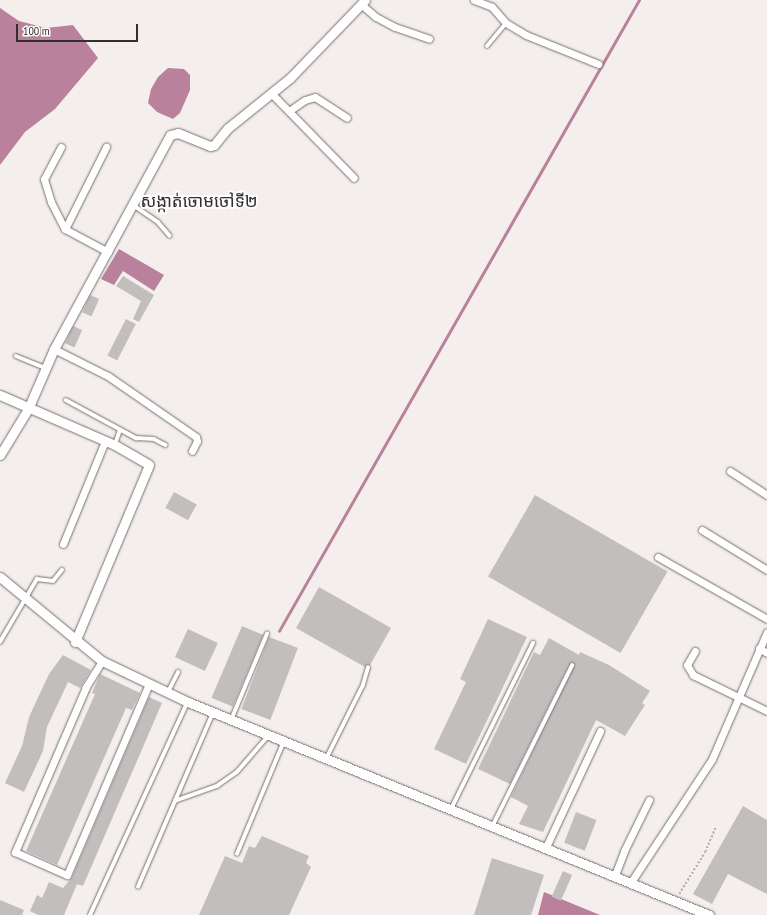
<!DOCTYPE html>
<meta charset="utf-8">
<style>
body{margin:0}
#map{position:relative;width:767px;height:915px;overflow:hidden;background:#f4efed;font-family:"PT Sans Narrow","Noto Sans Khmer",sans-serif}
div>[style]{position:absolute}
[style*='--x']{left:calc(var(--x)*1px);top:calc(var(--y)*1px);width:calc(var(--w)*1px);rotate:calc(var(--a)*1deg)}
.water>*{inset:0;background:#ba819c}
.stream>*{height:2.5px;margin:-1.25px;padding:0 1.25px;transform-origin:1.25px;border-radius:1.25px;background:#ba819c}
.building>*{inset:0;background:#c3bebe;transform-origin:0 0}
.path>*{height:1.5px;margin-top:-0.75px;transform-origin:0;background:repeating-linear-gradient(90deg,#b2aeac 0 2px,transparent 0 4px)}
.roads{filter:drop-shadow(0 0 1px #75706f) drop-shadow(0 0 1px #75706f)}
.service>*{height:3.5px;margin:-1.75px;padding:0 1.75px;transform-origin:1.75px;border-radius:1.75px;background:#fff}
.minor>*{height:7px;margin:-3.5px;padding:0 3.5px;transform-origin:3.5px;border-radius:3.5px;background:#fff}
.tertiary>*{height:9px;margin:-4.5px;padding:0 4.5px;transform-origin:4.5px;border-radius:4.5px;background:#fff}
span{translate:-50% -50%;white-space:nowrap;text-align:center;line-height:1.15;-webkit-text-stroke:4px #fefdfd;paint-order:stroke}
.quarter-label{font-size:17px;color:#32302f}
.scale{position:absolute;left:16px;top:24px;width:122px;height:18px;box-sizing:border-box;border:2px solid #32302f;border-top:0;padding-left:5px;font-size:12px;line-height:14px;white-space:nowrap;color:#32302f;-webkit-text-stroke:3px #fefdfd;paint-order:stroke}
</style>
<div id="map">
<div class="water">
<i style="clip-path:polygon(0 8px,19px 21px,46px 28px,73px 25px,98px 58px,55px 109px,25px 132px,0 165px)"></i>
<i style="clip-path:polygon(168px 68px,184px 69px,190px 75px,190px 90px,180px 113px,173px 119px,157px 112px,148px 103px,151px 89px,158px 77px)"></i>
<i style="clip-path:polygon(119px 249px,164px 275px,154px 291px,123px 271px,114px 285px,101px 279px)"></i>
<i style="clip-path:polygon(544px 892px,600px 915px,538px 915px)"></i>
</div>
<div class="stream">
<i style="--x:279;--y:631;--w:726;--a:-60.29"></i>
</div>
<div class="building">
<i style="clip-path:polygon(123px 276px,154px 295px,139px 322px,133px 319px,141px 301px,116px 286px)"></i>
<i style="left:90px;top:295px;width:10px;height:19px;rotate:24deg"></i>
<i style="left:126px;top:319px;width:11px;height:41px;rotate:27deg"></i>
<i style="left:73px;top:326px;width:10px;height:19px;rotate:24deg"></i>
<i style="left:174px;top:492px;width:26px;height:18px;rotate:29deg"></i>
<i style="left:535px;top:495px;width:153px;height:94px;rotate:30deg"></i>
<i style="clip-path:polygon(319px 587px,391px 628px,370px 665px,365px 667px,296px 628px)"></i>
<i style="clip-path:polygon(488px 619px,527px 637px,466px 764px,434px 749px,466px 682px,460px 679px)"></i>
<i style="left:242px;top:626px;width:23px;height:78px;rotate:23deg"></i>
<i style="left:188px;top:629px;width:33px;height:31px;rotate:25deg"></i>
<i style="left:269px;top:637px;width:31px;height:77px;rotate:21deg"></i>
<i style="clip-path:polygon(549px 638px,579px 655px,580px 652px,609px 665px,650px 691px,642px 703px,645px 705px,625px 736px,596px 720px,543px 832px,519px 824px,528px 806px,511px 797px,574px 664px,569px 665px,510px 784px,478px 769px,534px 652px,540px 655px)"></i>
<i style="clip-path:polygon(63px 655px,91px 670px,80px 688px,68px 682px,47px 727px,43px 751px,24px 792px,5px 783px,22px 746px,29px 717px,49px 674px)"></i>
<i style="clip-path:polygon(100px 674px,140px 693px,132px 710px,126px 708px,57px 865px,26px 851px,95px 694px,92px 693px)"></i>
<i style="clip-path:polygon(149px 697px,162px 703px,83px 886px,77px 884px,64px 915px,38px 915px,30px 911px,37px 895px,42px 898px,49px 882px,63px 888px,72px 877px)"></i>
<i style="clip-path:polygon(743px 806px,767px 820px,767px 894px,728px 874px,712px 904px,693px 894px)"></i>
<i style="left:576px;top:812px;width:22px;height:33px;rotate:21deg"></i>
<i style="clip-path:polygon(262px 836px,309px 856px,306px 863px,311px 867px,289px 915px,199px 915px,225px 856px,242px 863px,249px 846px,255px 848px)"></i>
<i style="clip-path:polygon(492px 858px,544px 875px,531px 915px,474px 915px)"></i>
<i style="left:563px;top:871px;width:10px;height:28px;rotate:24deg"></i>
<i style="clip-path:polygon(0 900px,24px 910px,22px 915px,0 915px)"></i>
</div>
<div class="path">
<i style="--x:679;--y:894;--w:49;--a:-58.2"></i>
<i style="--x:705;--y:852;--w:26;--a:-67"></i>
</div>
<div class="roads">
<div class="service">
<i style="--x:487;--y:46;--w:30;--a:-50"></i>
<i style="--x:133;--y:205;--w:30;--a:34"></i>
<i style="--x:158;--y:222;--w:18;--a:49"></i>
<i style="--x:16;--y:356;--w:31;--a:22"></i>
<i style="--x:66;--y:400;--w:80;--a:28.5"></i>
<i style="--x:136;--y:438;--w:18;--a:3"></i>
<i style="--x:154;--y:439;--w:13;--a:27"></i>
<i style="--x:115;--y:444;--w:15;--a:-70"></i>
<i style="--x:0;--y:642;--w:73;--a:-59.6"></i>
<i style="--x:37;--y:579;--w:16;--a:7"></i>
<i style="--x:53;--y:581;--w:14;--a:-51"></i>
<i style="--x:168;--y:692;--w:22;--a:-63"></i>
<i style="--x:232;--y:718;--w:91;--a:-67.4"></i>
<i style="--x:327;--y:757;--w:80;--a:-63.4"></i>
<i style="--x:363;--y:685;--w:18;--a:-74"></i>
<i style="--x:175;--y:801;--w:45;--a:-19.7"></i>
<i style="--x:217;--y:786;--w:24;--a:-35"></i>
<i style="--x:237;--y:772;--w:49;--a:-49.1"></i>
<i style="--x:451;--y:809;--w:185;--a:-63.7"></i>
<i style="--x:493;--y:825;--w:178;--a:-63.6"></i>
<i style="--x:237;--y:854;--w:122;--a:-67.4"></i>
<i style="--x:138;--y:887;--w:189;--a:-66.7"></i>
<i style="--x:90;--y:915;--w:233;--a:-65.4"></i>
</div>
<div class="minor">
<i style="--x:474;--y:0;--w:19;--a:21"></i>
<i style="--x:492;--y:7;--w:21;--a:49"></i>
<i style="--x:506;--y:23;--w:23;--a:31"></i>
<i style="--x:526;--y:35;--w:78;--a:21.9"></i>
<i style="--x:362;--y:5;--w:18;--a:41"></i>
<i style="--x:376;--y:17;--w:21;--a:28"></i>
<i style="--x:395;--y:27;--w:36;--a:19"></i>
<i style="--x:272;--y:94;--w:117;--a:45.7"></i>
<i style="--x:289;--y:111;--w:19;--a:-35"></i>
<i style="--x:305;--y:100;--w:10;--a:-17"></i>
<i style="--x:315;--y:97;--w:38;--a:33"></i>
<i style="--x:61;--y:147;--w:36;--a:118"></i>
<i style="--x:44;--y:179;--w:24;--a:73"></i>
<i style="--x:51;--y:202;--w:30;--a:63"></i>
<i style="--x:65;--y:229;--w:49;--a:28.1"></i>
<i style="--x:65;--y:229;--w:92;--a:-63.4"></i>
<i style="--x:54;--y:349;--w:60;--a:26.6"></i>
<i style="--x:108;--y:376;--w:107;--a:34.7"></i>
<i style="--x:196;--y:437;--w:4;--a:76"></i>
<i style="--x:197;--y:441;--w:11;--a:117"></i>
<i style="--x:730;--y:471;--w:44;--a:33"></i>
<i style="--x:702;--y:530;--w:76;--a:31.6"></i>
<i style="--x:63;--y:544;--w:111;--a:-67.8"></i>
<i style="--x:658;--y:557;--w:125;--a:29.6"></i>
<i style="--x:759;--y:648;--w:9;--a:32"></i>
<i style="--x:695;--y:651;--w:16;--a:120"></i>
<i style="--x:687;--y:665;--w:12;--a:59"></i>
<i style="--x:693;--y:675;--w:82;--a:25.9"></i>
<i style="--x:102;--y:661;--w:31;--a:122"></i>
<i style="--x:86;--y:687;--w:180;--a:113.3"></i>
<i style="--x:15;--y:852;--w:57;--a:23.9"></i>
<i style="--x:67;--y:875;--w:208;--a:-66.8"></i>
<i style="--x:546;--y:847;--w:128;--a:-65"></i>
<i style="--x:615;--y:875;--w:26;--a:-69"></i>
<i style="--x:624;--y:851;--w:57;--a:-63.9"></i>
<i style="--x:631;--y:882;--w:147;--a:-56.6"></i>
<i style="--x:712;--y:759;--w:138;--a:-66.6"></i>
</div>
<div class="tertiary">
<i style="--x:0;--y:395;--w:125;--a:23.5"></i>
<i style="--x:115;--y:445;--w:39;--a:30"></i>
<i style="--x:149;--y:465;--w:192;--a:112.7"></i>
<i style="--x:0;--y:455;--w:54;--a:-58.7"></i>
<i style="--x:28;--y:409;--w:65;--a:-66.6"></i>
<i style="--x:54;--y:349;--w:243;--a:-61.5"></i>
<i style="--x:170;--y:135;--w:8;--a:-14"></i>
<i style="--x:178;--y:133;--w:35;--a:22"></i>
<i style="--x:210;--y:146;--w:4;--a:-14"></i>
<i style="--x:214;--y:145;--w:22;--a:-51"></i>
<i style="--x:228;--y:128;--w:80;--a:-38.9"></i>
<i style="--x:290;--y:78;--w:108;--a:-46.1"></i>
<i style="--x:0;--y:577;--w:132;--a:39.5"></i>
<i style="--x:102;--y:661;--w:95;--a:25.5"></i>
<i style="--x:188;--y:702;--w:563;--a:22.24"></i>
</div>
</div>
<div class="quarter-label">
<span style="left:199px;top:202px">សង្កាត់ចោមចៅទី២</span>
</div>
<div class="scale">100 m</div>
</div>
